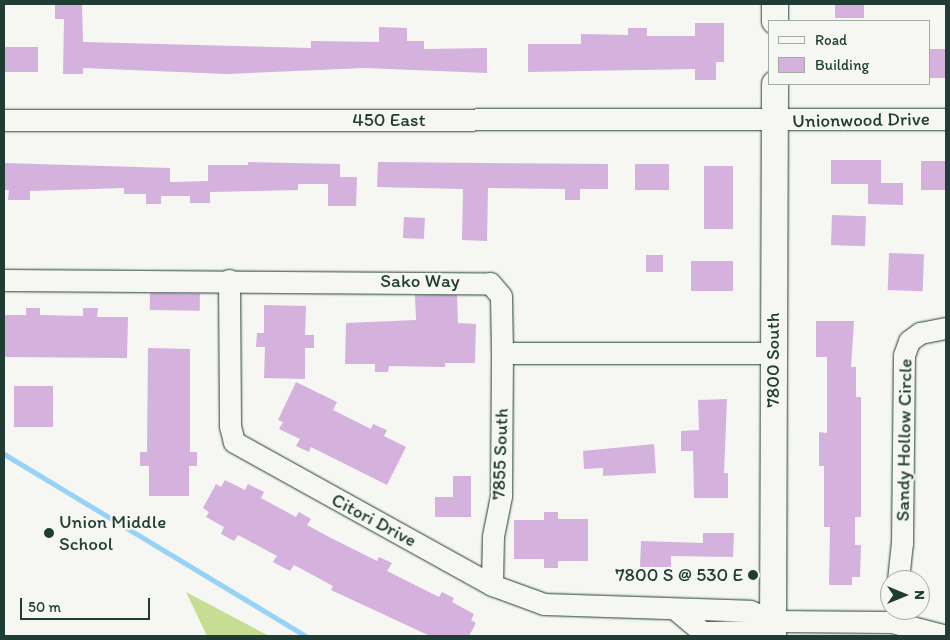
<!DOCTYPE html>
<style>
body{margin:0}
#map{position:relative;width:950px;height:640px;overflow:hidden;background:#f6f6f2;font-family:Itim,sans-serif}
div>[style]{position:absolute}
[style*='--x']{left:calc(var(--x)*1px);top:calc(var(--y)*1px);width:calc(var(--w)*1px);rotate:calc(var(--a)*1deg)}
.green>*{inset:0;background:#c5de94}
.stream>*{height:5px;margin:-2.5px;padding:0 2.5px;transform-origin:2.5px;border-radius:2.5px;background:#96d3f7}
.building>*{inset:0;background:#d4b2dd;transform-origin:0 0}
.roads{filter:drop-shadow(0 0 1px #1f3d34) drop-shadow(0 0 1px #1f3d34)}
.minor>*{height:21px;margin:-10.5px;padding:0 10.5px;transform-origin:10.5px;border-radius:10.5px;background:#f6f6f2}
.major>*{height:26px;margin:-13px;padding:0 13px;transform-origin:13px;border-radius:13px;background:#f6f6f2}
.dots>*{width:14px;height:14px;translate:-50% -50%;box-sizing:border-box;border:2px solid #f6f6f2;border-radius:50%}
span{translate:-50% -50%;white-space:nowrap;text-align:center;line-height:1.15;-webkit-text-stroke:4.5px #f6f6f2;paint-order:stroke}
.street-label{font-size:19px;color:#1f3d34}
.poi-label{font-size:19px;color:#1f3d34}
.left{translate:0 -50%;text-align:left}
.right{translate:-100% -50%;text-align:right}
.frame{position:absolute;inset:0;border:5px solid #1f3d34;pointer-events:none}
.legend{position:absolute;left:768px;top:20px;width:162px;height:65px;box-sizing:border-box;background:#f6f6f2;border:1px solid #a0aca6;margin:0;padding:6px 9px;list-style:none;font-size:15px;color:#1f3d34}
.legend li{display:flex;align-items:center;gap:10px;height:25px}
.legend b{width:25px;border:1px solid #a0aca6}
.north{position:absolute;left:880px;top:570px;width:50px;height:50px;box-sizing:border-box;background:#f6f6f2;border:1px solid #a0aca6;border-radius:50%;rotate:90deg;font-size:14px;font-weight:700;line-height:20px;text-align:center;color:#1f3d34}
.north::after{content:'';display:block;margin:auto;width:18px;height:22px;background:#1f3d34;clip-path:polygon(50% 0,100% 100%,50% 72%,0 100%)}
.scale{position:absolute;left:20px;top:598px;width:130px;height:22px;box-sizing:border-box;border:2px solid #1f3d34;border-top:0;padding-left:6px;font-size:15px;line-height:18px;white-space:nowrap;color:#1f3d34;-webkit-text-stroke:4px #f6f6f2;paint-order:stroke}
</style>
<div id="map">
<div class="green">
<i style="clip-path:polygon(186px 592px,269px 636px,207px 636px)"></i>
</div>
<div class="stream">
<i style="--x:4;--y:454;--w:353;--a:31.1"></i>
</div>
<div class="building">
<i style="clip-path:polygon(55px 4px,82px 4px,83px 42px,311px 48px,311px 41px,379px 42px,379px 27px,407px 28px,407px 41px,424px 41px,424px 49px,487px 48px,487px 73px,365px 68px,227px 74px,83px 68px,83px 74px,63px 74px,64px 19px,55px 19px)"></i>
<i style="left:835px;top:4px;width:29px;height:14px"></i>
<i style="clip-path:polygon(695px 23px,724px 23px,724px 62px,716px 62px,716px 80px,695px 80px,695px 69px,528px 72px,528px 44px,581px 44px,581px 34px,628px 35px,628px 28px,647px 28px,647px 36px,695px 36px)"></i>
<i style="left:4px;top:47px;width:34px;height:25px"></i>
<i style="left:929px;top:49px;width:17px;height:29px"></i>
<i style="clip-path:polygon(831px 160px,881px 160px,881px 183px,903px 183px,903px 205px,868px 204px,868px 184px,831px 184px)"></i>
<i style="left:921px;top:161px;width:25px;height:29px"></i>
<i style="clip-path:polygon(248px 162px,340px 164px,340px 177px,357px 177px,356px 206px,328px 206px,328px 184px,298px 184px,298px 190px,210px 192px,210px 203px,190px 203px,190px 196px,161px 196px,161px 204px,146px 204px,146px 194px,124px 194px,124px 188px,30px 191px,30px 200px,8px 200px,9px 190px,4px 190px,4px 163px,170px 168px,170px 182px,208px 181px,208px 165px,248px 165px)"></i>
<i style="clip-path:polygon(378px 162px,608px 164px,608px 189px,580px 189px,580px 200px,565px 200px,565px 189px,488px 188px,487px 241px,462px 240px,463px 189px,377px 187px)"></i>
<i style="left:635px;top:164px;width:34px;height:26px"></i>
<i style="left:704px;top:166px;width:29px;height:63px"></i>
<i style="left:832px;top:215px;width:34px;height:30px;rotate:2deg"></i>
<i style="left:404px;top:217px;width:21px;height:21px;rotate:3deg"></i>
<i style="left:889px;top:253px;width:35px;height:37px;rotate:2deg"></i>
<i style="left:646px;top:255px;width:17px;height:17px"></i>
<i style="left:733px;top:261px;width:30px;height:42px;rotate:90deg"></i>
<i style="left:150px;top:293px;width:50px;height:17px;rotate:1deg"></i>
<i style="clip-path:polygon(415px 295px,457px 295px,458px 323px,476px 324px,475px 363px,445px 363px,445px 367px,389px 366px,388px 372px,375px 372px,375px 364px,345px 364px,346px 323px,416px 320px)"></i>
<i style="clip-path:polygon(264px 305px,306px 306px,305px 335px,314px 335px,314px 348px,305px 348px,305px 379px,264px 378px,265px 347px,256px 347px,257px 333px,264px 333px)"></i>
<i style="clip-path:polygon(26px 308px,40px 308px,40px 315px,83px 316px,83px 308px,98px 308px,97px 317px,128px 317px,127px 358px,4px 357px,4px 315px,26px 315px)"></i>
<i style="clip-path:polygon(816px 321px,854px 321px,851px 367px,856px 367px,856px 397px,861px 397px,861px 517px,855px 517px,855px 545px,861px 545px,860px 577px,852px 577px,852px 585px,829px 585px,830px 527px,824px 527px,824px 466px,819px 466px,819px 432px,827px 433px,827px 357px,816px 357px)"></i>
<i style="clip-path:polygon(148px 348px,190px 349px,190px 452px,197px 452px,197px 466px,189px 466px,189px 496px,149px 496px,149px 466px,140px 466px,140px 452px,147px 452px)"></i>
<i style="clip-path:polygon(296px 382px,337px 402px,333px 410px,371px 429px,373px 424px,387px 430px,384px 436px,406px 447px,387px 485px,311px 447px,309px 452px,296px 446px,300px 439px,279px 429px,283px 422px,278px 420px)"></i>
<i style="left:14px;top:386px;width:39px;height:41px"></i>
<i style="clip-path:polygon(727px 399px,724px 473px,728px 473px,728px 498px,694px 498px,693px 451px,681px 451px,681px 431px,699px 430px,698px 400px)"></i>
<i style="clip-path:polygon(654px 444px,656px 473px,603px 476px,603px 468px,584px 469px,583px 451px)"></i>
<i style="clip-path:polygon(453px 476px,471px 476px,471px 517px,435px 517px,435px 497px,453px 497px)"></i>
<i style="clip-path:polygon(225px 480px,245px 490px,248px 484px,264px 492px,261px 498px,296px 517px,299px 512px,311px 519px,307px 525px,329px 537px,377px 561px,379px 557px,392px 563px,387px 571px,439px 597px,442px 592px,454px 598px,452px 602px,474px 614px,471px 620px,476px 623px,469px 636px,430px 636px,331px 590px,333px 586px,294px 565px,290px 571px,273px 562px,277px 556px,238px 535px,234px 541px,221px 534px,224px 527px,206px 517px,209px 512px,203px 508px,216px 484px,221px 487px)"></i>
<i style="clip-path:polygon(544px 512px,558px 512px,558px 519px,588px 519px,588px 561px,558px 561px,558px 568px,544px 568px,544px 559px,514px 559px,514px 520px,544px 520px)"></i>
<i style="clip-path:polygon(703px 533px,734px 533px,733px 557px,671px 556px,671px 567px,640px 567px,641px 541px,703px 543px)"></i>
</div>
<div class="roads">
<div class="minor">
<i style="--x:4;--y:120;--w:942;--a:-0.06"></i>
<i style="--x:4;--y:280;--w:486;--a:0.4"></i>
<i style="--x:490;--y:283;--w:17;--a:50"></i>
<i style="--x:501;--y:296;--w:57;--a:89"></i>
<i style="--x:502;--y:353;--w:143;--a:90.4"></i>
<i style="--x:501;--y:496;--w:41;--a:101.3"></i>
<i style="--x:493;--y:536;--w:49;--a:91.2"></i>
<i style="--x:229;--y:280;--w:146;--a:89.6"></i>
<i style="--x:230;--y:426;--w:16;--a:76"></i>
<i style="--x:234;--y:442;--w:295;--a:29"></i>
<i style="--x:492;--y:585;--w:55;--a:20.1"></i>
<i style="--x:544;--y:604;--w:206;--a:1.9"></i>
<i style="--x:750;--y:611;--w:25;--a:23"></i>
<i style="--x:773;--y:621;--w:119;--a:0.5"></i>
<i style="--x:892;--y:622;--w:56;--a:14.5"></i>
<i style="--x:502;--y:353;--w:271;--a:0"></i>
<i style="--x:898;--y:580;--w:36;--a:-84"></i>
<i style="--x:902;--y:544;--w:189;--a:-89.4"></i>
<i style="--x:904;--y:355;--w:15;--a:-70"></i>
<i style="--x:909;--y:341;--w:14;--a:-36"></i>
<i style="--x:920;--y:333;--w:26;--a:-11"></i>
<i style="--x:675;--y:609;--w:35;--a:40"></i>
<i style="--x:702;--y:632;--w:48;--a:-1.2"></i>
<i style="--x:750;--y:631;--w:25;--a:-23"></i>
</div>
<div class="major">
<i style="--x:775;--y:21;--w:17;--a:-90"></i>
<i style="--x:773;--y:636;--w:552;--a:-89.79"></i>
</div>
</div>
<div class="dots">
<i style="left:49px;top:533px;background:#1f3d34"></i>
<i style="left:753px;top:575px;background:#1f3d34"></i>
</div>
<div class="street-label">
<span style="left:389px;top:120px">450 East</span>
<span style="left:861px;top:120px;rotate:-1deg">Unionwood Drive</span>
<span style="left:420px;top:281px">Sako Way</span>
<span style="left:773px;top:360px;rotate:-90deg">7800 South</span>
<span style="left:904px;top:440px;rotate:-89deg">Sandy Hollow Circle</span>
<span style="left:500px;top:454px;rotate:-88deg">7855 South</span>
<span style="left:374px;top:520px;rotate:28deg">Citori Drive</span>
</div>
<div class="poi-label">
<span class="left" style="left:59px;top:533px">Union Middle<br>School</span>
<span class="right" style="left:743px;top:575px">7800 S @ 530 E</span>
</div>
<div class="frame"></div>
<ul class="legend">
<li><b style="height:6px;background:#f6f6f2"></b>Road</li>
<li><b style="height:14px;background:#d4b2dd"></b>Building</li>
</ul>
<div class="north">N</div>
<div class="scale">50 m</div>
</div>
